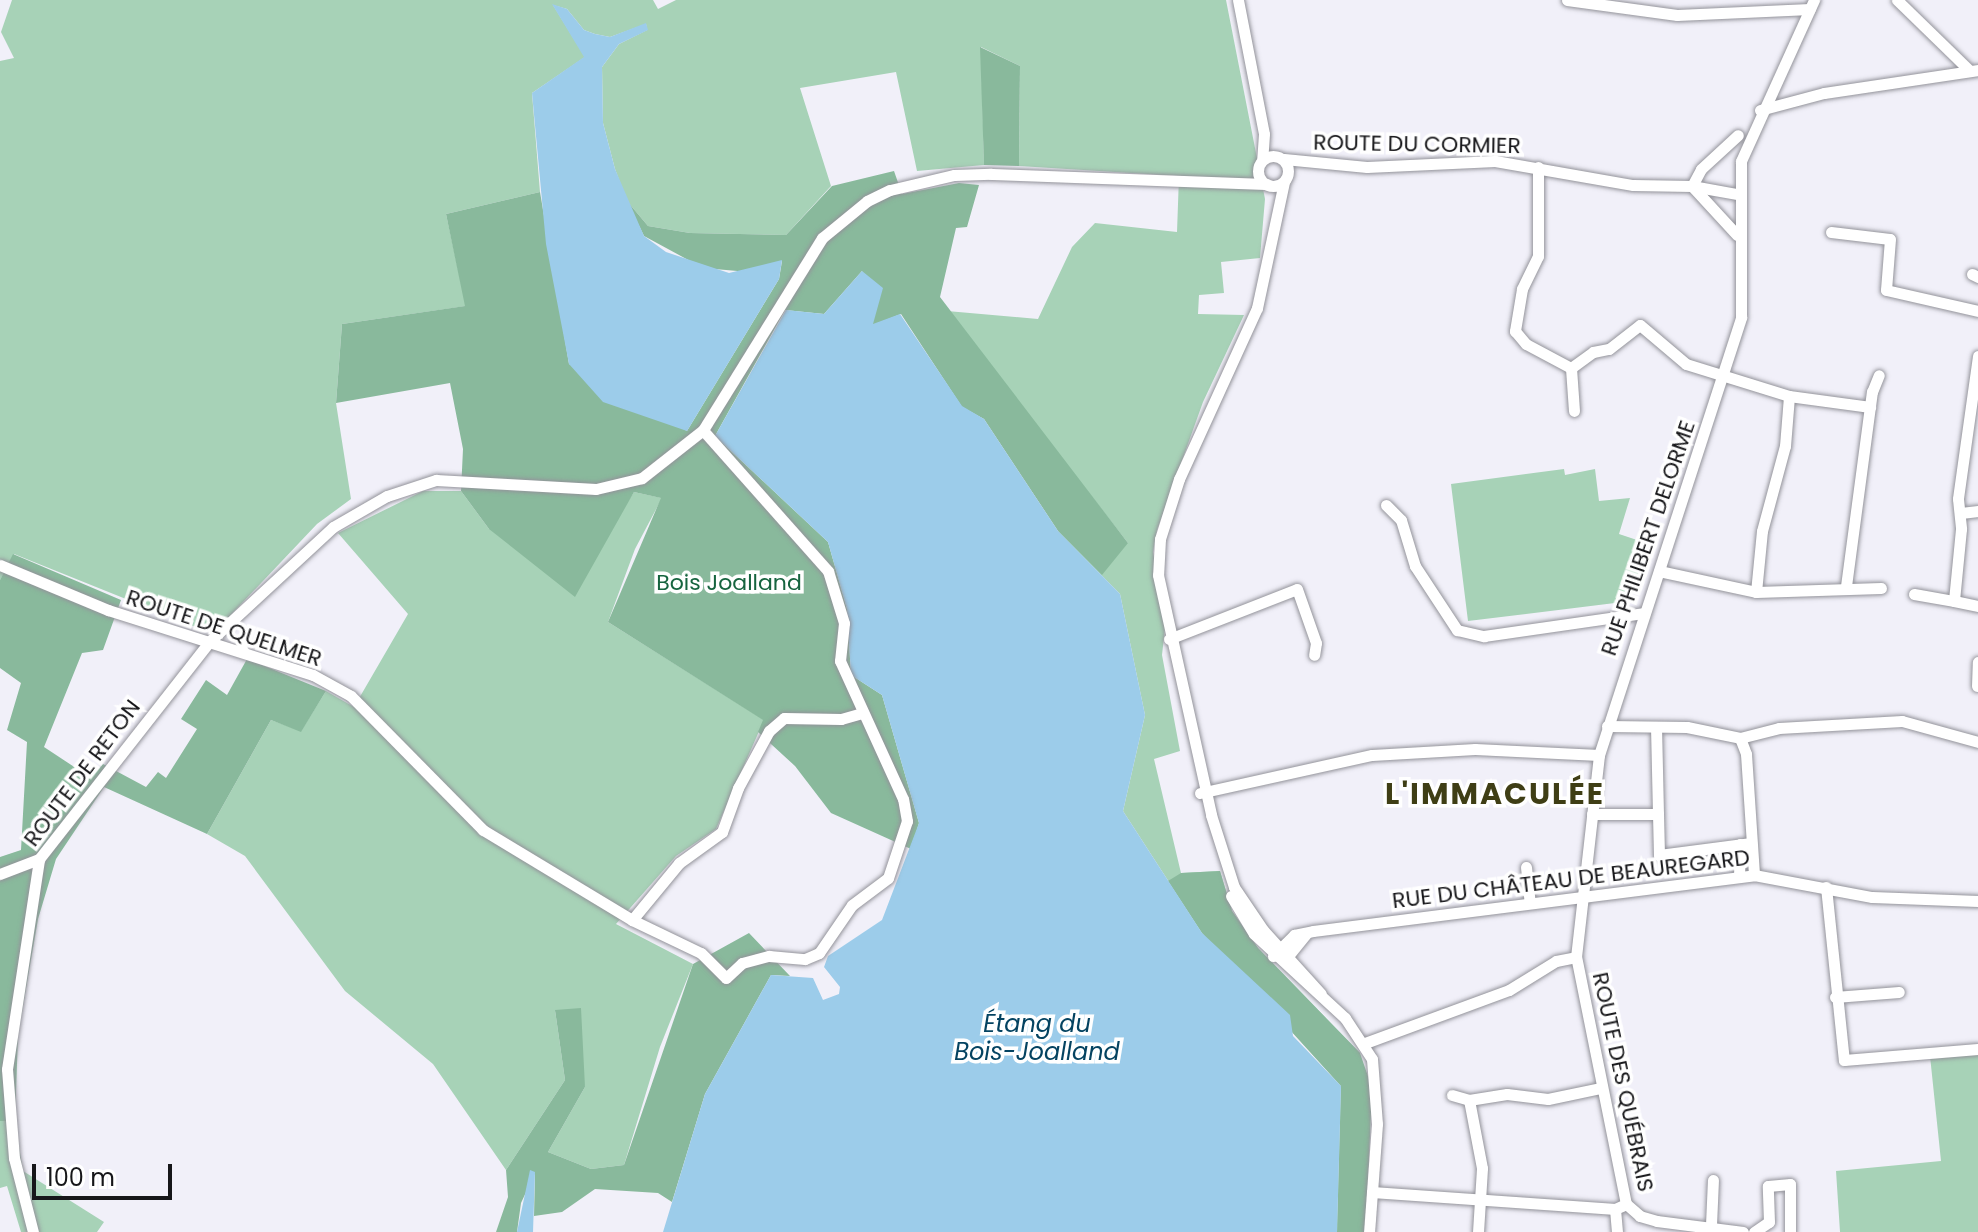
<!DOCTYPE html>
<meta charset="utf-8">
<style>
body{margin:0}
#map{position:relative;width:1978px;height:1232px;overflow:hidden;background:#f1f0f9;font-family:Poppins,sans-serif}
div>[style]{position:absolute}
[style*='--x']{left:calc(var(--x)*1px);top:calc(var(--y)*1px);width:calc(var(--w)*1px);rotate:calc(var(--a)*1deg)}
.green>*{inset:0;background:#a7d2b7}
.forest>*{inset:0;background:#89b99c}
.water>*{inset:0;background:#9cccea}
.roads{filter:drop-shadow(0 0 2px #93939a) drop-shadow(0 0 2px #93939a)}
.minor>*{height:11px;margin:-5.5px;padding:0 5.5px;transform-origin:5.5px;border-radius:5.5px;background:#fff}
.minor>.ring{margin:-5.5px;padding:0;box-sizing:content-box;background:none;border:11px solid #fff;border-radius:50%}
span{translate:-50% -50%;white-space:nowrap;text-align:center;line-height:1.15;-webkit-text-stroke:7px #fff;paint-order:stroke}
.street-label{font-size:22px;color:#161619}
.park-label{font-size:22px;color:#16643f}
.water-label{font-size:24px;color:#044361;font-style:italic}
.district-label{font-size:30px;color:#3f3e15;font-weight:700;letter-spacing:2px}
.scale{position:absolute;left:32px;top:1164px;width:140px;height:36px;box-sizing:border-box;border:4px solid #161619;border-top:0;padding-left:10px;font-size:24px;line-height:28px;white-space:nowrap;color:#161619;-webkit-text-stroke:6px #fff;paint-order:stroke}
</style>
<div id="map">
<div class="green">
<i style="clip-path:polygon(12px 0,653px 0,658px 9px,676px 0,1226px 0,1265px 199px,1260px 258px,1221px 262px,1224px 293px,1199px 295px,1198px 314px,1244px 315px,1203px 402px,1157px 530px,1153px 552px,1165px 628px,1162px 655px,1180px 751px,1154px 759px,1181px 873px,1220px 871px,1232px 911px,1258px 948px,1360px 1053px,1337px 1232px,1341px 1086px,1202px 933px,1123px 811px,1145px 715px,1120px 594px,1058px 531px,1128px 543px,947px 311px,1038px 319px,1072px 247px,1095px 223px,1177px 232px,1179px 176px,1019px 166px,1020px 66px,981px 47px,984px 165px,917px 171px,896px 72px,800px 88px,831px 186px,786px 235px,690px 233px,648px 226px,627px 201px,615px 169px,603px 123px,602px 67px,619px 44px,647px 30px,646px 24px,610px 37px,595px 34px,584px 30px,567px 9px,553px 5px,585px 57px,532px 93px,540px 192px,446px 214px,466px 306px,342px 324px,336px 403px,351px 499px,317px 524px,225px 621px,203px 630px,14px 554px,0 580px,0 61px,14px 58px,1px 32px)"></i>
<i style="clip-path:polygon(1564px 469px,1565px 475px,1595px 469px,1599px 501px,1630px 498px,1619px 534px,1649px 544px,1636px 583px,1627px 582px,1623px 602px,1468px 621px,1451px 484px)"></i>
<i style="clip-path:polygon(423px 491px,461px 491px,489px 529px,619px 515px,634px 492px,662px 498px,635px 549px,608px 622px,764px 720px,716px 829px,676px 856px,616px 924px,693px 964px,660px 1047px,624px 1165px,591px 1169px,548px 1152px,585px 1087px,555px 1010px,565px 1080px,506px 1170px,433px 1064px,345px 991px,245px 856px,207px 834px,271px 720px,301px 731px,326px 691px,354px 707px,408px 614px,338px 533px)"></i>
<i style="clip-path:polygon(1978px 1050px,1978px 1232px,1840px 1232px,1836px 1171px,1941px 1161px,1930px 1056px)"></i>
<i style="clip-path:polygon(0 1121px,15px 1121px,23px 1171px,104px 1222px,97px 1232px,21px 1232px,7px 1186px,0 1188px)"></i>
</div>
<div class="forest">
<i style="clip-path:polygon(980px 47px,1020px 66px,1019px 166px,984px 165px)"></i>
<i style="clip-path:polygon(894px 171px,902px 194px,959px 183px,979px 185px,967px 227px,956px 228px,940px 297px,1128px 543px,1102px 575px,1058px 531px,984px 419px,962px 407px,901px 314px,873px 325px,862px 271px,824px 314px,785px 310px,715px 436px,828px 542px,847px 609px,851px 675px,882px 695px,919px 823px,911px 849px,831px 813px,795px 766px,758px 732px,763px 720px,608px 622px,661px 498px,634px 492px,575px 597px,489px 529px,461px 491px,463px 449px,450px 383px,336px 403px,342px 324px,465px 306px,446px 214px,540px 192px,569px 364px,687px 431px,779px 279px,782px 261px,749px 272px,703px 268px,644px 236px,627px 201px,648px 226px,690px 233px,786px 235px,832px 186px)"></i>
<i style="clip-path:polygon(13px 554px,121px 600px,103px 650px,82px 653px,44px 747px,91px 778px,103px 764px,146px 787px,158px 772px,166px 778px,197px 729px,181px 719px,206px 680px,227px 695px,247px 659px,326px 691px,301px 732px,271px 720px,207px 834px,104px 787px,56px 859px,38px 919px,18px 1035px,15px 1121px,0 1121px,0 857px,21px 850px,27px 742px,7px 730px,21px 683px,0 668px,0 580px)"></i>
<i style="clip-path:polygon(1220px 871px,1232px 911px,1258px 948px,1360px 1053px,1372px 1088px,1366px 1232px,1337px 1232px,1341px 1086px,1202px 933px,1168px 881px,1181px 873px)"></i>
<i style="clip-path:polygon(749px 933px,790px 976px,771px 975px,705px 1094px,672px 1202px,658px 1193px,595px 1189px,562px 1212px,534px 1216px,535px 1173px,521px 1203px,517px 1232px,496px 1232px,508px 1197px,506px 1170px,565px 1080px,555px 1010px,581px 1008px,585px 1087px,548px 1152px,591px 1169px,624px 1165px,693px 964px)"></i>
</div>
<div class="water">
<i style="clip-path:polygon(552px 4px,567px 9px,584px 30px,595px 34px,610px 37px,646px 23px,648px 30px,619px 44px,602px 67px,603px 123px,615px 169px,644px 236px,666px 252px,729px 273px,782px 260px,779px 279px,687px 431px,603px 402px,569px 364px,546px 244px,532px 93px,584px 57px)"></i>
<i style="clip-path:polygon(862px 271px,883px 288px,873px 324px,900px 314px,962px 406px,984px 419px,1058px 531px,1120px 594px,1145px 715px,1123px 811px,1202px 933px,1290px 1015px,1293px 1036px,1341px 1086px,1337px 1232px,663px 1232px,705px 1094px,771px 975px,813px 978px,823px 1000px,839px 994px,840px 987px,824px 967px,828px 956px,882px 920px,919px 823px,882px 695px,851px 675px,847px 609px,828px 542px,715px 436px,786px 310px,824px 314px)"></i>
<i style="clip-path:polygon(530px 1170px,535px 1172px,533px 1232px,517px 1232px)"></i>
</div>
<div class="roads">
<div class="minor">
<i style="--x:1238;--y:0;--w:136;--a:79"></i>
<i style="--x:1264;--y:134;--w:26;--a:94"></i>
<i style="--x:1567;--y:0;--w:111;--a:7.8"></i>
<i style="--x:1677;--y:15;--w:133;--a:-2.6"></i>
<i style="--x:1897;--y:0;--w:99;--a:44.2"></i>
<i style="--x:1760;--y:110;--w:66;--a:-14.9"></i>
<i style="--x:1824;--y:93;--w:156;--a:-8.5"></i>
<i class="ring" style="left:1258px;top:156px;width:19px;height:19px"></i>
<i style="--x:1284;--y:159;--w:83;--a:5.5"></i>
<i style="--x:1367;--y:167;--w:128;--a:-2.7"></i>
<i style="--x:1495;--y:161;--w:140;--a:9.9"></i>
<i style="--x:1633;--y:185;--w:59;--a:1"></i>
<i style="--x:1692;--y:186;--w:46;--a:10.1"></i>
<i style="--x:1538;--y:167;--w:89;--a:90"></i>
<i style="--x:1538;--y:256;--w:37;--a:116"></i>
<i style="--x:1522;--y:289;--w:43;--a:99.5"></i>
<i style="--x:1515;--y:331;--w:17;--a:50"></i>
<i style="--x:1526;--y:344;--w:51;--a:28.1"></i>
<i style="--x:1571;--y:368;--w:27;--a:-36"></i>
<i style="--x:1593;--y:352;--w:16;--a:-11"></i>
<i style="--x:1609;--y:349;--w:39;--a:-38"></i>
<i style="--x:1640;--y:325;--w:60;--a:40.3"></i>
<i style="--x:1686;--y:364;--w:108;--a:17.3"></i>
<i style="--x:1789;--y:396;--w:82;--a:7.7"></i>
<i style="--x:1284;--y:182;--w:129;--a:102.1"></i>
<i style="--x:1257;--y:308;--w:188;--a:114.5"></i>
<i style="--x:1179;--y:479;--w:63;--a:107.6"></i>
<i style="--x:1160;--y:539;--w:36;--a:93"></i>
<i style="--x:1158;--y:575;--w:246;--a:77.5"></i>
<i style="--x:1211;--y:815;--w:76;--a:72.3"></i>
<i style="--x:1234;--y:887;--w:52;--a:56"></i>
<i style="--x:1263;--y:930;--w:86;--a:47.8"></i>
<i style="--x:1831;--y:232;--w:59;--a:6.8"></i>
<i style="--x:1890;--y:239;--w:51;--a:94.5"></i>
<i style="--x:1886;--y:290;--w:94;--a:12.9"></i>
<i style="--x:1737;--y:235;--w:67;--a:-132.6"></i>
<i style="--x:1692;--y:186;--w:19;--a:-62"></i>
<i style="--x:1701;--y:169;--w:50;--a:-42.6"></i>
<i style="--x:1972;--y:274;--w:7;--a:27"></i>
<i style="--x:1978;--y:356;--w:144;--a:98"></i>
<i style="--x:1958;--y:499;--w:30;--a:84"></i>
<i style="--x:1961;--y:529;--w:72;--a:95.6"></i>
<i style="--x:1954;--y:601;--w:25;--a:12"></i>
<i style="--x:1571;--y:368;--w:43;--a:86"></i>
<i style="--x:1386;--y:505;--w:21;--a:45"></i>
<i style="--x:1401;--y:520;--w:48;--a:73.1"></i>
<i style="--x:1415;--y:566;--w:77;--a:56.7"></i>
<i style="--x:1457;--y:630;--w:28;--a:13"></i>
<i style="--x:1484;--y:636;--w:162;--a:-8.2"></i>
<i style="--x:1961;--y:513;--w:17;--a:-7"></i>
<i style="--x:0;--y:565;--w:117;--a:22.6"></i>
<i style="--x:108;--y:610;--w:215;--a:17.6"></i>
<i style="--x:313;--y:675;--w:43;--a:28.9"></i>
<i style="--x:351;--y:696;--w:188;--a:45.4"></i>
<i style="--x:483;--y:830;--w:174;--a:31.1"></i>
<i style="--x:632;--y:920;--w:76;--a:25.6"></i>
<i style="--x:701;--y:953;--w:35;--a:45"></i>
<i style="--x:726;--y:978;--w:22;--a:-43"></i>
<i style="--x:742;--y:963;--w:28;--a:-15"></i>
<i style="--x:769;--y:956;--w:36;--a:5"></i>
<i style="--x:805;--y:959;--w:15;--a:-23"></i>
<i style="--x:819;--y:953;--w:58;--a:-55.5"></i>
<i style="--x:852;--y:905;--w:45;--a:-36.9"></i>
<i style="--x:888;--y:878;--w:60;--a:-71.6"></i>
<i style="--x:907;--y:821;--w:22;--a:-100"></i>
<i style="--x:903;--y:799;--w:152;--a:-114.5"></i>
<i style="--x:840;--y:661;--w:38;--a:-84"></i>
<i style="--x:844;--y:623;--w:54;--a:-107.1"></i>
<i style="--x:828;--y:571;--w:188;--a:-131.6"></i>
<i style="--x:1659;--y:571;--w:99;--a:12.2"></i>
<i style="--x:1756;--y:592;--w:125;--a:-1.8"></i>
<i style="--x:1846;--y:586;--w:196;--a:-82.4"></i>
<i style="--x:1872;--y:392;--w:18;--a:-68"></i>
<i style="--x:1756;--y:592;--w:61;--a:-84.4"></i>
<i style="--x:1762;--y:531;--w:88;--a:-74.9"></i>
<i style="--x:1785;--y:446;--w:50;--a:-85.4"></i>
<i style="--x:1914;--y:594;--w:41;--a:9.9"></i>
<i style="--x:1169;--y:639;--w:137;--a:-21.3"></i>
<i style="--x:1297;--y:589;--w:57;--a:70.6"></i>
<i style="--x:1316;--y:643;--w:12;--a:99"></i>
<i style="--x:1977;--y:686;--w:24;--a:-88"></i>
<i style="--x:1607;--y:726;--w:80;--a:0.7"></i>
<i style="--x:1687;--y:727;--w:54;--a:11.7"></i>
<i style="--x:1740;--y:738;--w:17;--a:69"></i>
<i style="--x:1746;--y:754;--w:121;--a:86.2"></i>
<i style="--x:1740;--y:738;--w:40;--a:-14.4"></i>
<i style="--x:1779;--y:728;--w:123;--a:-3.3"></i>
<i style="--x:1902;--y:721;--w:79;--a:15.4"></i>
<i style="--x:1200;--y:793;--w:176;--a:-12.5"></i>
<i style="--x:1372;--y:755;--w:103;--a:-3.3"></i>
<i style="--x:1475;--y:749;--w:124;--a:2.8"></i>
<i style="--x:1592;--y:814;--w:66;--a:0"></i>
<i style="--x:1658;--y:814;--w:87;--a:-91.3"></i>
<i style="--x:1658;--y:814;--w:41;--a:88.6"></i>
<i style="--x:1659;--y:855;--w:93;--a:-7.4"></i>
<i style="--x:1526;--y:867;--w:36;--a:84"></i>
<i style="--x:0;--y:874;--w:42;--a:-21"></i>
<i style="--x:1739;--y:876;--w:32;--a:-88"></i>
<i style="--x:1826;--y:887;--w:174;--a:84.1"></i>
<i style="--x:1844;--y:1060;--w:134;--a:-4.7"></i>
<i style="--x:1231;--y:896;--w:44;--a:58.8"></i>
<i style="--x:1254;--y:934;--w:124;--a:42.7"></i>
<i style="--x:1345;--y:1018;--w:49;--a:56.6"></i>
<i style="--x:1372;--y:1059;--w:65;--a:85.6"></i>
<i style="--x:1377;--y:1124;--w:108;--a:94.2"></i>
<i style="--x:632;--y:920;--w:74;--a:-50.5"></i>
<i style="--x:679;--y:863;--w:53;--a:-35.8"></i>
<i style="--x:722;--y:832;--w:47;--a:-70"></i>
<i style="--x:738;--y:788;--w:65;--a:-61.5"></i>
<i style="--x:769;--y:731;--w:20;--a:-41"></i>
<i style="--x:784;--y:718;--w:57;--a:1"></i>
<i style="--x:841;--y:719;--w:22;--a:-16"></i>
<i style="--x:1273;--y:956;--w:30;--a:-45"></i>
<i style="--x:1294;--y:935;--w:19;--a:-12"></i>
<i style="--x:1313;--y:931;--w:445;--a:-7.2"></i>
<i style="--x:1754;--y:875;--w:120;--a:10.6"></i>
<i style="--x:1872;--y:897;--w:106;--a:2.2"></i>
<i style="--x:1282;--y:957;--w:6;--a:-9"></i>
<i style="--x:1288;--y:956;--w:28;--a:-51"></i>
<i style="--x:1835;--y:997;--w:64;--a:-4.5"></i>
<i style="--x:1365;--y:1043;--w:153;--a:-20.2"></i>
<i style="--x:1509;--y:990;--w:55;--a:-31.7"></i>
<i style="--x:1556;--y:961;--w:20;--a:-11"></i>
<i style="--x:1452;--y:1095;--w:18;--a:16"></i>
<i style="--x:1372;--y:1192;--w:244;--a:4"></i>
<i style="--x:1615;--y:1209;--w:12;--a:-24"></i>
<i style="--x:1615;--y:1209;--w:23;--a:85"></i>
<i style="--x:1711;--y:1225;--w:45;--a:-87.5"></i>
<i style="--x:33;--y:1232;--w:76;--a:-104.4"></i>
<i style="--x:14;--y:1158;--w:89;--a:-94.5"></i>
<i style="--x:7;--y:1069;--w:212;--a:-81.3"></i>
<i style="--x:39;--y:859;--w:278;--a:-51.9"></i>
<i style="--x:211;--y:640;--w:166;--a:-42.8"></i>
<i style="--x:333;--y:527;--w:62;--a:-29.9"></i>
<i style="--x:387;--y:496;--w:52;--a:-18.1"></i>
<i style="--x:436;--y:480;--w:160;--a:3.2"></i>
<i style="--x:596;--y:489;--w:47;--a:-13.4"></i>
<i style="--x:642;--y:478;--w:78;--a:-38.2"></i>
<i style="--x:703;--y:430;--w:226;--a:-58.2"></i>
<i style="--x:822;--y:238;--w:58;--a:-39.4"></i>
<i style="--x:867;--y:201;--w:25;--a:-26"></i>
<i style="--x:890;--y:190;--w:66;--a:-13.2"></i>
<i style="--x:954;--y:175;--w:37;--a:-2"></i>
<i style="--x:991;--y:174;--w:276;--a:2.1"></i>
<i style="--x:1478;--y:1232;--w:64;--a:-86.4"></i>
<i style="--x:1482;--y:1168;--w:69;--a:-100.8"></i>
<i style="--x:1469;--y:1100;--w:38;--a:-9"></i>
<i style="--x:1507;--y:1094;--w:41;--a:7"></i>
<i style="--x:1548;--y:1099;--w:53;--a:-11.9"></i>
<i style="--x:1743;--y:1232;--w:87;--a:-172.7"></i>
<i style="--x:1657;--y:1221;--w:18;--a:-164"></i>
<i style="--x:1640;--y:1216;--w:18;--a:-139"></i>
<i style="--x:1626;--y:1204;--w:252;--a:-101.4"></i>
<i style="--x:1576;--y:957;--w:203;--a:-83.5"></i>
<i style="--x:1599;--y:755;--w:460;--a:-72"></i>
<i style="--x:1741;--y:317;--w:156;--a:-90"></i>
<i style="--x:1741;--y:161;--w:177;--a:-65.6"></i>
<i style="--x:1754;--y:1232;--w:18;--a:-34"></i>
<i style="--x:1769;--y:1222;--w:36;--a:-92"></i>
<i style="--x:1768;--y:1186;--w:22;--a:-5"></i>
<i style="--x:1790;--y:1184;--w:48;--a:90"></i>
</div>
</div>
<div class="street-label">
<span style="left:1417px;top:144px;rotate:1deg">ROUTE DU CORMIER</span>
<span style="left:1648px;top:538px;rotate:-71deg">RUE PHILIBERT DELORME</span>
<span style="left:224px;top:628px;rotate:18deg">ROUTE DE QUELMER</span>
<span style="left:82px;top:773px;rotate:-53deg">ROUTE DE RETON</span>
<span style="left:1571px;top:879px;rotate:-7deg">RUE DU CHÂTEAU DE BEAUREGARD</span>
<span style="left:1623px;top:1082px;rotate:78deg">ROUTE DES QUÉBRAIS</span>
</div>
<div class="park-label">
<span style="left:729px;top:583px">Bois Joalland</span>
</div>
<div class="water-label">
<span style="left:1037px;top:1038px">Étang du<br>Bois-Joalland</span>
</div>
<div class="district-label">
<span style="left:1495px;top:794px">L'IMMACULÉE</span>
</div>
<div class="scale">100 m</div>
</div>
